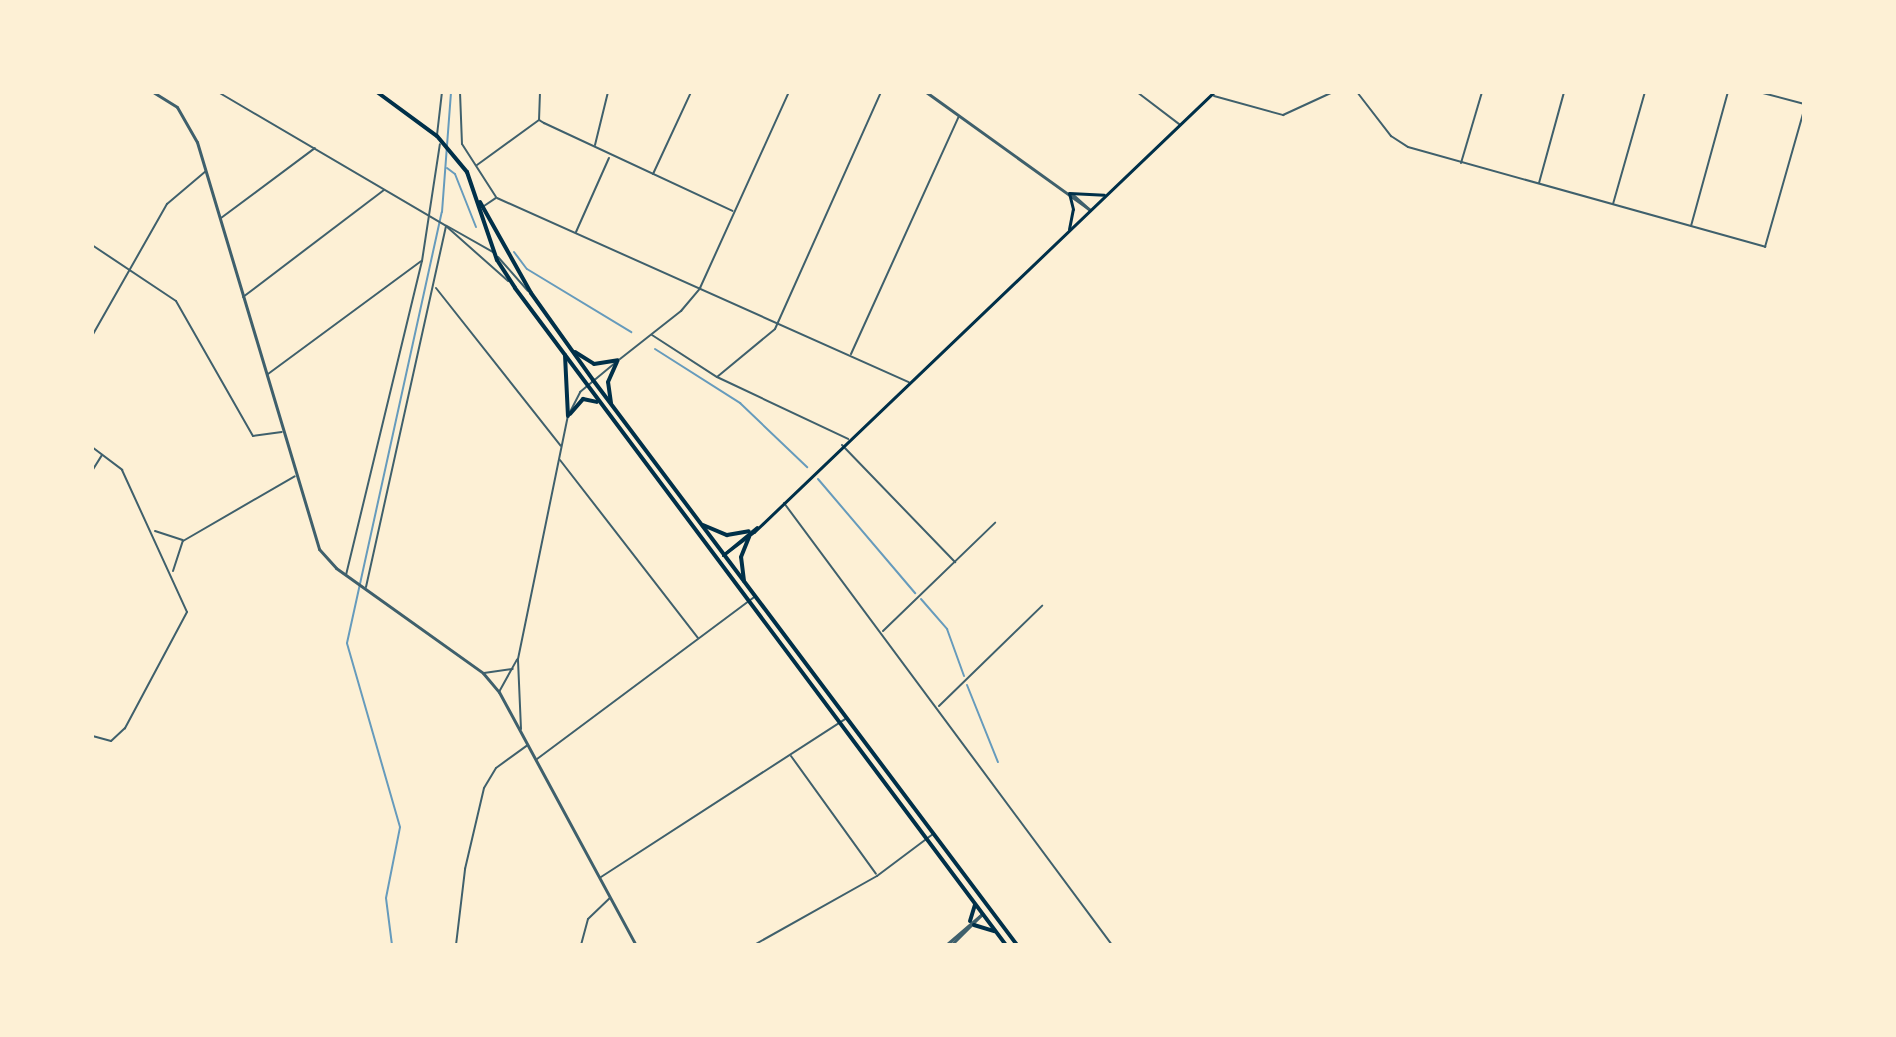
<!DOCTYPE html>
<style>
body{margin:0}
#map{position:relative;width:1896px;height:1037px;overflow:hidden;background:#fdf0d5;font-family:"Archivo Narrow",sans-serif}
div>[style]{position:absolute}
[style*='--x']{left:calc(var(--x)*1px);top:calc(var(--y)*1px);width:calc(var(--w)*1px);rotate:calc(var(--a)*1deg)}
.stream>*{height:2px;margin:-1px;padding:0 1px;transform-origin:1px;border-radius:1px;background:#669bbc}
.minor>*{height:2px;margin:-1px;padding:0 1px;transform-origin:1px;border-radius:1px;background:#3f606c}
.tertiary>*{height:3px;margin:-1.5px;padding:0 1.5px;transform-origin:1.5px;border-radius:1.5px;background:#3f606c}
.secondary>*{height:3px;margin:-1.5px;padding:0 1.5px;transform-origin:1.5px;border-radius:1.5px;background:#003049}
.trunk>*{height:4px;margin:-2px;padding:0 2px;transform-origin:2px;border-radius:2px;background:#003049}
span{translate:-50% -50%;white-space:nowrap;text-align:center;line-height:1.15;-webkit-text-stroke:6px #fdf0d5;paint-order:stroke}
.frame{position:absolute;inset:0;border:94px solid #fdf0d5;pointer-events:none}
</style>
<div id="map">
<div class="stream">
<i style="--x:447;--y:168;--w:10;--a:37"></i>
<i style="--x:455;--y:174;--w:57;--a:68.4"></i>
<i style="--x:514;--y:252;--w:21;--a:53"></i>
<i style="--x:527;--y:269;--w:122;--a:31.2"></i>
<i style="--x:655;--y:349;--w:101;--a:32.4"></i>
<i style="--x:740;--y:403;--w:93;--a:43.7"></i>
<i style="--x:818;--y:479;--w:150;--a:49.6"></i>
<i style="--x:921;--y:599;--w:40;--a:49"></i>
<i style="--x:947;--y:629;--w:50;--a:70.1"></i>
<i style="--x:967;--y:685;--w:83;--a:68.1"></i>
<i style="--x:392;--y:945;--w:47;--a:-97.3"></i>
<i style="--x:386;--y:898;--w:72;--a:-78.8"></i>
<i style="--x:400;--y:827;--w:191;--a:-106.1"></i>
<i style="--x:347;--y:643;--w:441;--a:-77.6"></i>
<i style="--x:442;--y:212;--w:120;--a:-85.7"></i>
</div>
<div class="minor">
<i style="--x:218;--y:92;--w:264;--a:30.4"></i>
<i style="--x:446;--y:226;--w:83;--a:41.6"></i>
<i style="--x:460;--y:92;--w:52;--a:87.8"></i>
<i style="--x:462;--y:144;--w:63;--a:57.3"></i>
<i style="--x:540;--y:92;--w:28;--a:92"></i>
<i style="--x:539;--y:120;--w:6;--a:31"></i>
<i style="--x:544;--y:123;--w:208;--a:25"></i>
<i style="--x:1137;--y:92;--w:53;--a:37.3"></i>
<i style="--x:1357;--y:92;--w:56;--a:52.3"></i>
<i style="--x:1391;--y:136;--w:20;--a:33"></i>
<i style="--x:1408;--y:147;--w:371;--a:15.6"></i>
<i style="--x:1765;--y:247;--w:142;--a:-74.1"></i>
<i style="--x:1759;--y:92;--w:47;--a:14.9"></i>
<i style="--x:1214;--y:96;--w:72;--a:15.4"></i>
<i style="--x:1283;--y:115;--w:55;--a:-24.7"></i>
<i style="--x:437;--y:135;--w:43;--a:-83.4"></i>
<i style="--x:595;--y:145;--w:55;--a:-76.2"></i>
<i style="--x:1461;--y:163;--w:74;--a:-73.5"></i>
<i style="--x:477;--y:165;--w:77;--a:-36"></i>
<i style="--x:653;--y:174;--w:90;--a:-65.1"></i>
<i style="--x:1539;--y:183;--w:94;--a:-74.6"></i>
<i style="--x:497;--y:198;--w:451;--a:24.1"></i>
<i style="--x:1613;--y:204;--w:116;--a:-74.1"></i>
<i style="--x:484;--y:206;--w:14;--a:-34"></i>
<i style="--x:221;--y:218;--w:117;--a:-36.7"></i>
<i style="--x:447;--y:226;--w:53;--a:29.5"></i>
<i style="--x:1691;--y:226;--w:139;--a:-74.6"></i>
<i style="--x:576;--y:232;--w:81;--a:-66"></i>
<i style="--x:92;--y:245;--w:101;--a:33.7"></i>
<i style="--x:176;--y:301;--w:155;--a:60.3"></i>
<i style="--x:253;--y:436;--w:29;--a:-8"></i>
<i style="--x:498;--y:257;--w:45;--a:48.6"></i>
<i style="--x:436;--y:288;--w:201;--a:51.7"></i>
<i style="--x:243;--y:297;--w:177;--a:-37.2"></i>
<i style="--x:652;--y:335;--w:77;--a:32.9"></i>
<i style="--x:717;--y:377;--w:145;--a:25.3"></i>
<i style="--x:92;--y:336;--w:152;--a:-60.4"></i>
<i style="--x:167;--y:204;--w:51;--a:-40.2"></i>
<i style="--x:851;--y:354;--w:261;--a:-65.6"></i>
<i style="--x:620;--y:359;--w:78;--a:-38.2"></i>
<i style="--x:681;--y:311;--w:30;--a:-50"></i>
<i style="--x:700;--y:288;--w:215;--a:-65.6"></i>
<i style="--x:268;--y:374;--w:190;--a:-36.4"></i>
<i style="--x:717;--y:377;--w:75;--a:-39.6"></i>
<i style="--x:775;--y:329;--w:260;--a:-65.9"></i>
<i style="--x:842;--y:445;--w:163;--a:46"></i>
<i style="--x:92;--y:447;--w:38;--a:37"></i>
<i style="--x:122;--y:470;--w:156;--a:65.4"></i>
<i style="--x:187;--y:612;--w:132;--a:118.1"></i>
<i style="--x:125;--y:728;--w:19;--a:137"></i>
<i style="--x:111;--y:741;--w:20;--a:-165"></i>
<i style="--x:560;--y:460;--w:225;--a:52.2"></i>
<i style="--x:92;--y:471;--w:19;--a:-58"></i>
<i style="--x:784;--y:503;--w:550;--a:53.42"></i>
<i style="--x:155;--y:531;--w:29;--a:18"></i>
<i style="--x:173;--y:571;--w:32;--a:-72"></i>
<i style="--x:183;--y:541;--w:129;--a:-30.1"></i>
<i style="--x:346;--y:575;--w:323;--a:-76.4"></i>
<i style="--x:422;--y:261;--w:118;--a:-81.3"></i>
<i style="--x:366;--y:587;--w:370;--a:-77.5"></i>
<i style="--x:883;--y:631;--w:156;--a:-44"></i>
<i style="--x:484;--y:673;--w:29;--a:-8"></i>
<i style="--x:499;--y:692;--w:37;--a:-61"></i>
<i style="--x:939;--y:706;--w:144;--a:-44.2"></i>
<i style="--x:521;--y:729;--w:70;--a:-92.5"></i>
<i style="--x:518;--y:659;--w:248;--a:-78.4"></i>
<i style="--x:568;--y:416;--w:27;--a:-63"></i>
<i style="--x:580;--y:392;--w:45;--a:-39.6"></i>
<i style="--x:791;--y:756;--w:145;--a:54.2"></i>
<i style="--x:537;--y:759;--w:271;--a:-36.7"></i>
<i style="--x:601;--y:877;--w:293;--a:-32.9"></i>
<i style="--x:456;--y:945;--w:77;--a:-83.2"></i>
<i style="--x:465;--y:869;--w:83;--a:-76.8"></i>
<i style="--x:484;--y:788;--w:23;--a:-59"></i>
<i style="--x:496;--y:768;--w:39;--a:-36"></i>
<i style="--x:581;--y:945;--w:27;--a:-75"></i>
<i style="--x:588;--y:919;--w:30;--a:-44"></i>
<i style="--x:754;--y:945;--w:141;--a:-29.3"></i>
<i style="--x:877;--y:876;--w:70;--a:-36.9"></i>
</div>
<div class="tertiary">
<i style="--x:153;--y:92;--w:28;--a:32"></i>
<i style="--x:177;--y:107;--w:40;--a:60.3"></i>
<i style="--x:197;--y:142;--w:425;--a:73.3"></i>
<i style="--x:319;--y:549;--w:25;--a:48"></i>
<i style="--x:336;--y:568;--w:181;--a:35.5"></i>
<i style="--x:483;--y:673;--w:25;--a:50"></i>
<i style="--x:499;--y:692;--w:288;--a:61.6"></i>
<i style="--x:926;--y:92;--w:202;--a:35.7"></i>
<i style="--x:1072;--y:194;--w:24;--a:42"></i>
<i style="--x:946;--y:945;--w:48;--a:-40.7"></i>
<i style="--x:951;--y:945;--w:44;--a:-45"></i>
<i style="--x:1803;--y:945;--w:1;--a:0"></i>
</div>
<div class="secondary">
<i style="--x:1069;--y:229;--w:20;--a:-79"></i>
<i style="--x:1073;--y:209;--w:16;--a:-104"></i>
<i style="--x:1069;--y:193;--w:35;--a:3"></i>
<i style="--x:723;--y:555;--w:39;--a:-37"></i>
<i style="--x:754;--y:532;--w:637;--a:-43.73"></i>
<i style="--x:723;--y:555;--w:44;--a:-39.5"></i>
</div>
<div class="trunk">
<i style="--x:377;--y:92;--w:74;--a:36.3"></i>
<i style="--x:437;--y:136;--w:47;--a:50.2"></i>
<i style="--x:467;--y:172;--w:93;--a:71.2"></i>
<i style="--x:497;--y:260;--w:33;--a:57"></i>
<i style="--x:515;--y:288;--w:820;--a:53.23"></i>
<i style="--x:480;--y:202;--w:104;--a:60.7"></i>
<i style="--x:531;--y:293;--w:107;--a:54.5"></i>
<i style="--x:593;--y:380;--w:706;--a:53.11"></i>
<i style="--x:575;--y:352;--w:22;--a:32"></i>
<i style="--x:594;--y:364;--w:24;--a:-9"></i>
<i style="--x:565;--y:355;--w:61;--a:87.2"></i>
<i style="--x:611;--y:403;--w:21;--a:-98"></i>
<i style="--x:608;--y:382;--w:22;--a:-66"></i>
<i style="--x:570;--y:414;--w:20;--a:-49"></i>
<i style="--x:583;--y:399;--w:14;--a:12"></i>
<i style="--x:703;--y:525;--w:26;--a:23"></i>
<i style="--x:727;--y:535;--w:22;--a:-10"></i>
<i style="--x:744;--y:581;--w:24;--a:-97"></i>
<i style="--x:741;--y:557;--w:22;--a:-68"></i>
<i style="--x:970;--y:921;--w:17;--a:-73"></i>
<i style="--x:974;--y:925;--w:21;--a:17"></i>
</div>
<div class="frame"></div>
</div>
